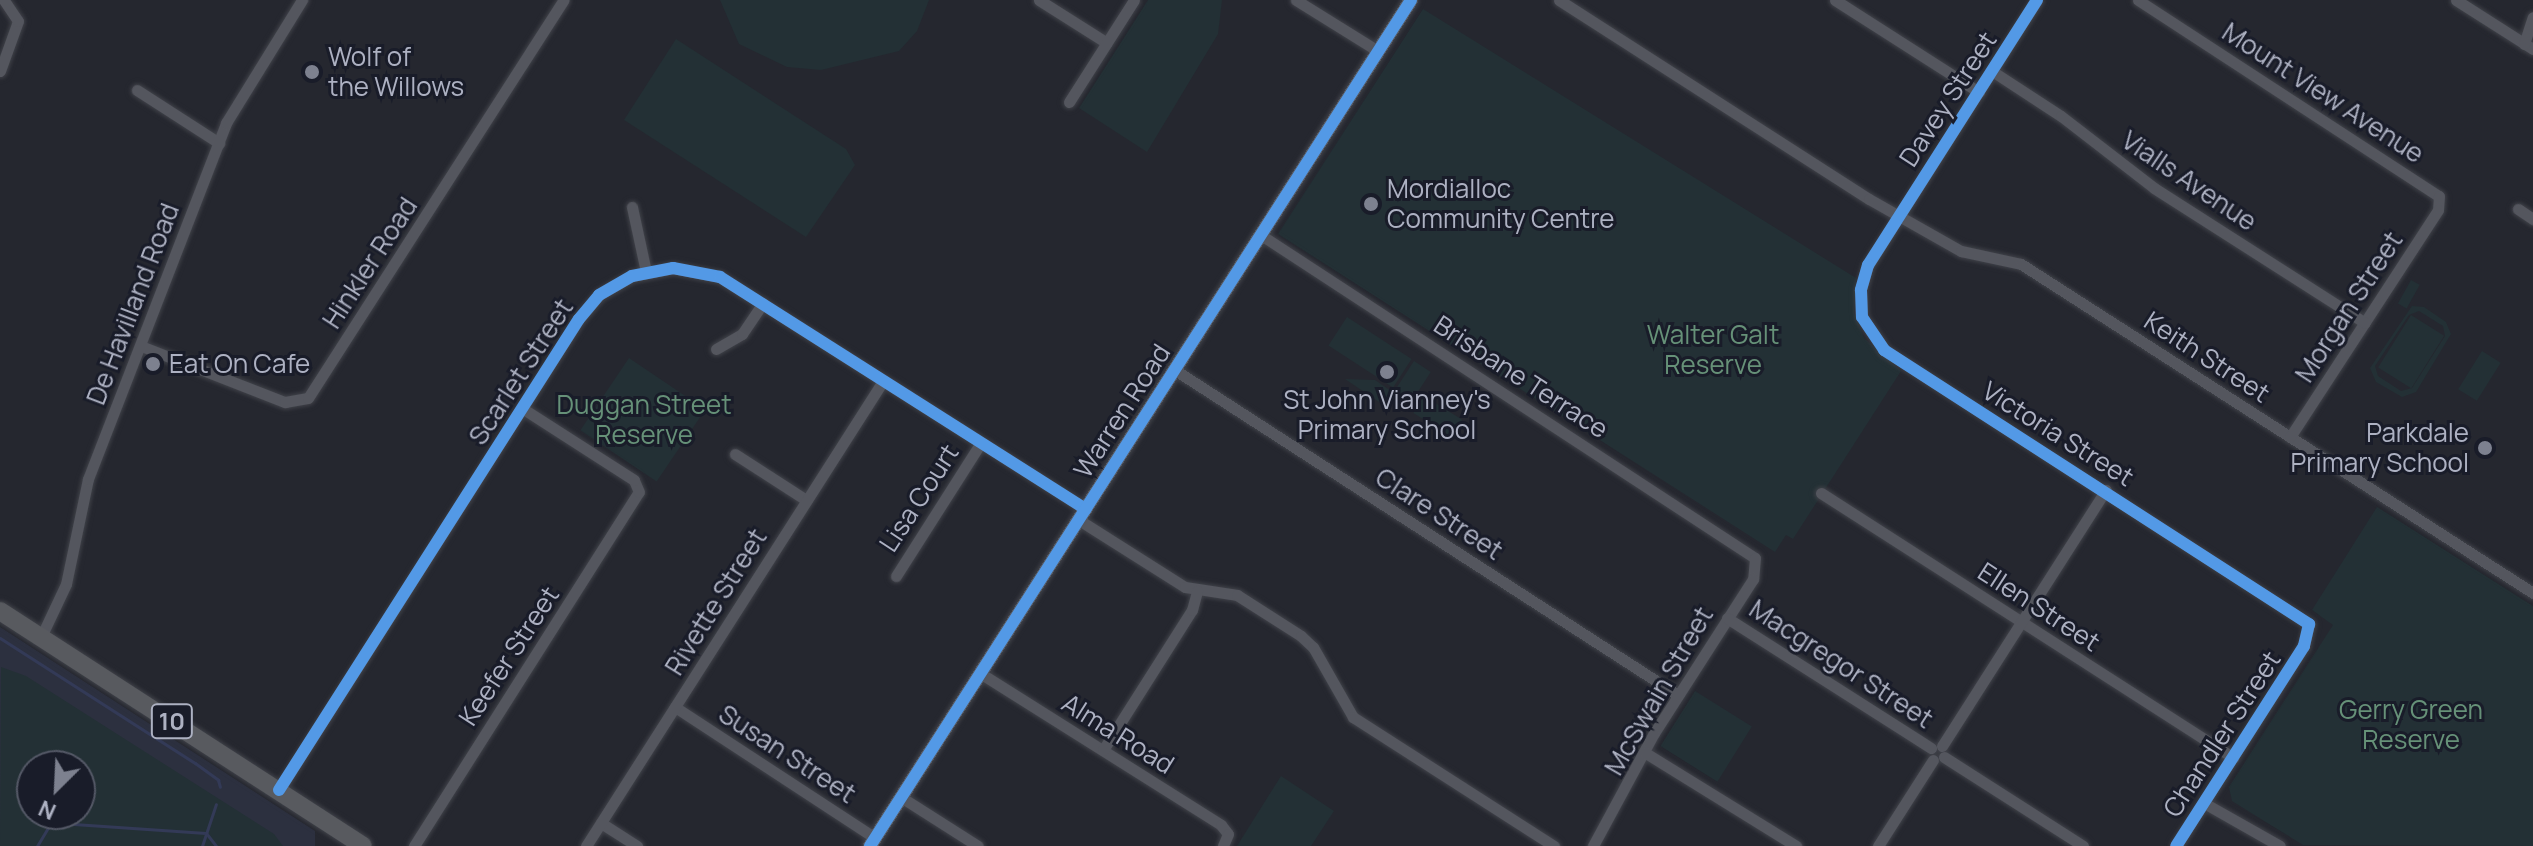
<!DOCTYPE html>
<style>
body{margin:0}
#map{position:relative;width:2533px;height:846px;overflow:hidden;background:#25272f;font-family:Manrope,sans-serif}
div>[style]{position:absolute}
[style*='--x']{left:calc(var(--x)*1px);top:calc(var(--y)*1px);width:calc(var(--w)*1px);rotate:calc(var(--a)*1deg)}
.airport>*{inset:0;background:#2c303f}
.green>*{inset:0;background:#233035;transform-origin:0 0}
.stream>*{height:3px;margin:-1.5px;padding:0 1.5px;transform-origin:1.5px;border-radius:1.5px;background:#333a57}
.roads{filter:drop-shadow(0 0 2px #404249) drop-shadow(0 0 2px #404249)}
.minor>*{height:11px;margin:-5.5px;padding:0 5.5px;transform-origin:5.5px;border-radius:5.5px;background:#54565e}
.tertiary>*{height:14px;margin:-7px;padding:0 7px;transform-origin:7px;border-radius:7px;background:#54565e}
.trunk>*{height:18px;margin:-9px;padding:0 9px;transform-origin:9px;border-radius:9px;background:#585a5f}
.cycleway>*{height:12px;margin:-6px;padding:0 6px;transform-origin:6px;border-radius:6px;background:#5399e6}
.dots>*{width:22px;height:22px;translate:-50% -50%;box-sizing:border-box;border:4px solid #191c29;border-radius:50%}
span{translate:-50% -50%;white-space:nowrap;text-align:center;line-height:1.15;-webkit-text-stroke:6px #191c29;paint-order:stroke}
.shield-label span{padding:2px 6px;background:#191c29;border:2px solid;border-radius:6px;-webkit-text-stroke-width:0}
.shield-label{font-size:24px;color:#adb1c2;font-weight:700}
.poi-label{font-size:26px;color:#adb1c2}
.left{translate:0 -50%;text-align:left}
.right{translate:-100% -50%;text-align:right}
.street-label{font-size:26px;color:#adb1c2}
.park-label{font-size:26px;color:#669178}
.north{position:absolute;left:16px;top:750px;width:80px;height:80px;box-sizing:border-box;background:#191c29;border:2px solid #545866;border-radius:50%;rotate:204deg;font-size:22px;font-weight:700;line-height:32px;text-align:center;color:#adb1c2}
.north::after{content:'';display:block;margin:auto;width:28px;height:36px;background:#7d818f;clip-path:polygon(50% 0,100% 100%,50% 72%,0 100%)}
</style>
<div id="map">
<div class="airport">
<i style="clip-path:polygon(evenodd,0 627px,315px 831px,315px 846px,0 846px,0 627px,32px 766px,80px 766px,80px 814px,32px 814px,32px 766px)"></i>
</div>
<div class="green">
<i style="clip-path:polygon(720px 0,929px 0,917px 31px,899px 51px,821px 70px,787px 67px,739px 44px)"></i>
<i style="clip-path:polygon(1148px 0,1222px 0,1218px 34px,1147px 152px,1079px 108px)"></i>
<i style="clip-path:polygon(1423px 9px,1856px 278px,1854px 313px,1864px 338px,1901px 371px,1793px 539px,1786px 535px,1775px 552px,1278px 234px)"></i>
<i style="clip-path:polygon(676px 39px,846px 149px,855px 165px,806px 237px,624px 120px)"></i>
<i style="left:2411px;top:280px;width:10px;height:27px;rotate:29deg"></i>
<i style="clip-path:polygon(evenodd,2412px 306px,2424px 307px,2446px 322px,2451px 334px,2416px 392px,2402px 397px,2376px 382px,2370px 368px,2412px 306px,2419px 311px,2443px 326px,2445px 336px,2412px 388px,2401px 391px,2378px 376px,2375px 366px,2409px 315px,2419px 311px)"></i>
<i style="left:2411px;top:315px;width:39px;height:62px;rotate:32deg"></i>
<i style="left:1347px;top:317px;width:77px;height:34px;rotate:33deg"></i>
<i style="left:2482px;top:351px;width:22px;height:45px;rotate:32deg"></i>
<i style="left:629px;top:358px;width:92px;height:87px;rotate:34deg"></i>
<i style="left:1414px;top:361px;width:20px;height:43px;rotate:33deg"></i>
<i style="clip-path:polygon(1345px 379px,1375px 380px,1391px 391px,1382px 404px)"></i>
<i style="left:1424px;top:396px;width:45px;height:20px;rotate:32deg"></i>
<i style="clip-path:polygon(2377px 507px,2533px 606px,2533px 846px,2303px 845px,2232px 801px,2229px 787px,2333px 625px,2312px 610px)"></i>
<i style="clip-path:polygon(evenodd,1px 667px,26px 676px,274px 834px,283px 846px,0 846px,1px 667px,80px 766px,80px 814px,32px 814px,32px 766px,80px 766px)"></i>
<i style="left:1695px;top:691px;width:67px;height:65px;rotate:32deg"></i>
<i style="clip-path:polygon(1281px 776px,1334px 811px,1311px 846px,1237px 846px)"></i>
</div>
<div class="stream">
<i style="--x:0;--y:638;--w:232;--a:32.7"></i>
<i style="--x:195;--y:763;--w:29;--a:36"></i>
<i style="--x:218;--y:780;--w:7;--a:74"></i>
<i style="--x:37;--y:846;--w:23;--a:-59"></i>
<i style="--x:49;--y:826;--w:10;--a:-17"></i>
<i style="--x:59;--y:823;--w:147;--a:3.9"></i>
<i style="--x:206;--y:833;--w:16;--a:52"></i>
<i style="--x:202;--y:846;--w:44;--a:-71.6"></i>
</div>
<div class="roads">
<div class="minor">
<i style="--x:1039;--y:0;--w:80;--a:32.3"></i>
<i style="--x:1296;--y:0;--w:97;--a:31.9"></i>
<i style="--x:1559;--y:0;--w:368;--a:32.7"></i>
<i style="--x:1869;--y:199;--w:106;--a:29.5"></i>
<i style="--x:1961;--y:251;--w:61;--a:12.2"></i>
<i style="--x:2021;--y:264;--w:609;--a:32.72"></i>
<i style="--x:1835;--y:0;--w:171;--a:32.6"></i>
<i style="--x:2037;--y:0;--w:314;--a:122.5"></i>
<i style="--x:1868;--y:265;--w:26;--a:106"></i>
<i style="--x:1861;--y:290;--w:27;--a:88"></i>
<i style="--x:1862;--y:317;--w:40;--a:56"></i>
<i style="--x:1884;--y:350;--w:506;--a:32.81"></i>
<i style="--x:2309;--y:624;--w:23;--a:103"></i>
<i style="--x:2304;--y:646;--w:237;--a:122.6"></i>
<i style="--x:2138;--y:0;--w:359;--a:33.1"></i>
<i style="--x:2439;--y:196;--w:14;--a:94"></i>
<i style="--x:2438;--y:210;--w:271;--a:123.1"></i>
<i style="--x:2456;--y:0;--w:91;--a:32.5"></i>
<i style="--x:2524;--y:44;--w:28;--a:-72"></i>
<i style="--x:0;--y:71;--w:53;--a:-70.2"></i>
<i style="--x:18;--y:21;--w:25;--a:-124"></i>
<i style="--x:1992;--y:71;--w:82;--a:33.1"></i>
<i style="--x:2061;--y:116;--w:118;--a:37.7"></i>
<i style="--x:2154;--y:188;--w:250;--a:32.6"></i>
<i style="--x:137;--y:90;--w:98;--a:32.9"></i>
<i style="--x:1069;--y:102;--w:121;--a:-57.5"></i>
<i style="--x:632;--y:207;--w:66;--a:77.8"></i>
<i style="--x:2518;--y:209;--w:18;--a:34"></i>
<i style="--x:1261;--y:235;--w:590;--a:33.18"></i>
<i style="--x:1755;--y:558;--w:21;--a:95"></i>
<i style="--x:1753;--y:579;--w:183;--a:122.7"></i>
<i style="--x:1654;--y:733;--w:128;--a:118.4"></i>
<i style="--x:141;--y:346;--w:155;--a:21.3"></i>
<i style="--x:285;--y:402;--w:23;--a:-10"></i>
<i style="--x:308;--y:398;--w:473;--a:-57.3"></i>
<i style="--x:716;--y:349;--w:30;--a:-30"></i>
<i style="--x:742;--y:334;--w:37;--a:-56"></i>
<i style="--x:1175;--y:370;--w:599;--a:32.87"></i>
<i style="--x:735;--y:454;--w:85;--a:32.9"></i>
<i style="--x:1821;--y:493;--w:490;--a:32.7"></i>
<i style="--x:1079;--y:520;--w:125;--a:32.3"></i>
<i style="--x:1185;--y:587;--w:53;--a:8.7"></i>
<i style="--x:1237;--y:595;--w:76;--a:32.6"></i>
<i style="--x:1301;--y:636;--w:16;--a:43"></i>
<i style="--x:1313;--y:647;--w:81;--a:60.3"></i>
<i style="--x:1353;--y:717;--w:239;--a:32.7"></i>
<i style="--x:896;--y:576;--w:156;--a:-57.5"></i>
<i style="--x:1727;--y:618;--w:242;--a:32.5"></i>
<i style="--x:41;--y:637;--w:59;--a:-64.7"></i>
<i style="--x:66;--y:584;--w:107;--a:-78.2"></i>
<i style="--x:88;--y:479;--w:382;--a:-68.8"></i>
<i style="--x:226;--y:123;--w:145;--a:-58.3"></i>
<i style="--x:980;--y:673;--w:285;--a:32.2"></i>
<i style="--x:1221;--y:825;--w:11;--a:52"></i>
<i style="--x:1228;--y:834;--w:13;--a:113"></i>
<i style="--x:675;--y:707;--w:239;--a:33.2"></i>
<i style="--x:1942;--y:746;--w:304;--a:-57.4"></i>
<i style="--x:1103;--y:750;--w:166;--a:-57.6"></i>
<i style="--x:1192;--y:610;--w:20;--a:-75"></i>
<i style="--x:1644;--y:752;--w:179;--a:31.7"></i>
<i style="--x:1944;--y:757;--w:165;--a:32.6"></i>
<i style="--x:279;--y:790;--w:558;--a:-57.51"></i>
<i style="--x:579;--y:319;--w:31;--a:-50"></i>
<i style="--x:599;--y:295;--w:38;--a:-30"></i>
<i style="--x:632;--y:276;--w:42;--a:-11"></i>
<i style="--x:673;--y:268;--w:48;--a:10.8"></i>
<i style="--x:720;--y:277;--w:433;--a:32.4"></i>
<i style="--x:901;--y:797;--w:91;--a:32.5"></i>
<i style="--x:2204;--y:803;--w:87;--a:29.5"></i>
<i style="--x:601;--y:823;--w:43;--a:32.6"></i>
<i style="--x:414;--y:846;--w:419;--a:-57.6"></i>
<i style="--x:639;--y:492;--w:13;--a:-113"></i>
<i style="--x:634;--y:480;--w:133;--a:-147.3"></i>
<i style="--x:586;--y:846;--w:552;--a:-57.43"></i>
<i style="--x:1878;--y:846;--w:102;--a:-57.4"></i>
</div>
<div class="tertiary">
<i style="--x:870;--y:846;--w:1004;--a:-57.4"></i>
</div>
<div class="trunk">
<i style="--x:0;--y:611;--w:432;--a:32.9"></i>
</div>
</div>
<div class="cycleway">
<i style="--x:2037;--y:0;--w:314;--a:122.5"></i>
<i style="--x:1868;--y:265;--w:26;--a:106"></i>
<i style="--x:1861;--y:290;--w:27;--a:88"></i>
<i style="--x:1862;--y:317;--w:40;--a:56"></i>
<i style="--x:1884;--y:350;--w:506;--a:32.81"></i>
<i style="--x:2309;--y:624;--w:23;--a:103"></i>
<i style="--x:2304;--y:646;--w:237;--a:122.6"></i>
<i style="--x:279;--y:790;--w:558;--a:-57.51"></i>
<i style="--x:579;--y:319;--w:31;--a:-50"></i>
<i style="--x:599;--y:295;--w:38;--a:-30"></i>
<i style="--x:632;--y:276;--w:42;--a:-11"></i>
<i style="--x:673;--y:268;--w:48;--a:10.8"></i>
<i style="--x:720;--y:277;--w:433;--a:32.4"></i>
<i style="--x:870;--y:846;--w:1004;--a:-57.4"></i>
</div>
<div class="dots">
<i style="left:312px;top:72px;background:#7d818f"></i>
<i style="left:1371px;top:204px;background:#7d818f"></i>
<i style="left:153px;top:364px;background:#7d818f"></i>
<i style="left:1387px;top:372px;background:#7d818f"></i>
<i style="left:2485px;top:448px;background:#7d818f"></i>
</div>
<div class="shield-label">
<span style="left:172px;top:721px">10</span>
</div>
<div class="poi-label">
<span class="left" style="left:328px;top:72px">Wolf of<br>the Willows</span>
<span class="left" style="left:1387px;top:204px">Mordialloc<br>Community Centre</span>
<span class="left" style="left:169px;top:364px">Eat On Cafe</span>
<span style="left:1387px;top:415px">St John Vianney's<br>Primary School</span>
<span class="right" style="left:2469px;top:448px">Parkdale<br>Primary School</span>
</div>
<div class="street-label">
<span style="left:2323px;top:93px;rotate:33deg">Mount View Avenue</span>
<span style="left:1948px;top:99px;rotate:-57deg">Davey Street</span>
<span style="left:2189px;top:181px;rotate:34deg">Vialls Avenue</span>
<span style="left:370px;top:263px;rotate:-57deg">Hinkler Road</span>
<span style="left:133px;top:304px;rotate:-69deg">De Havilland Road</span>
<span style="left:2349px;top:307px;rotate:-57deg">Morgan Street</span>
<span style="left:2207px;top:357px;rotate:33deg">Keith Street</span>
<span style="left:521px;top:372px;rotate:-57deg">Scarlet Street</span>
<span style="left:1521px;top:377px;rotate:33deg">Brisbane Terrace</span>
<span style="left:1122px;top:411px;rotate:-57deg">Warren Road</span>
<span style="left:2058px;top:434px;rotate:32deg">Victoria Street</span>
<span style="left:919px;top:498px;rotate:-57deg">Lisa Court</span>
<span style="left:1439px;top:514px;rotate:33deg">Clare Street</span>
<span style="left:716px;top:602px;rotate:-58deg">Rivette Street</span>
<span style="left:2039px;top:607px;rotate:33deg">Ellen Street</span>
<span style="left:509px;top:656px;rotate:-57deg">Keefer Street</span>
<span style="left:1841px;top:664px;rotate:33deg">Macgregor Street</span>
<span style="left:1659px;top:691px;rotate:-60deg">McSwain Street</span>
<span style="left:1118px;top:734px;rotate:32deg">Alma Road</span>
<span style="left:2222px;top:734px;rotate:-57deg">Chandler Street</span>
<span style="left:787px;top:754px;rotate:33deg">Susan Street</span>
</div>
<div class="park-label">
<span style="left:1713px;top:350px">Walter Galt<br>Reserve</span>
<span style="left:644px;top:420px">Duggan Street<br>Reserve</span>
<span style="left:2411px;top:725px">Gerry Green<br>Reserve</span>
</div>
<div class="north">N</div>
</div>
